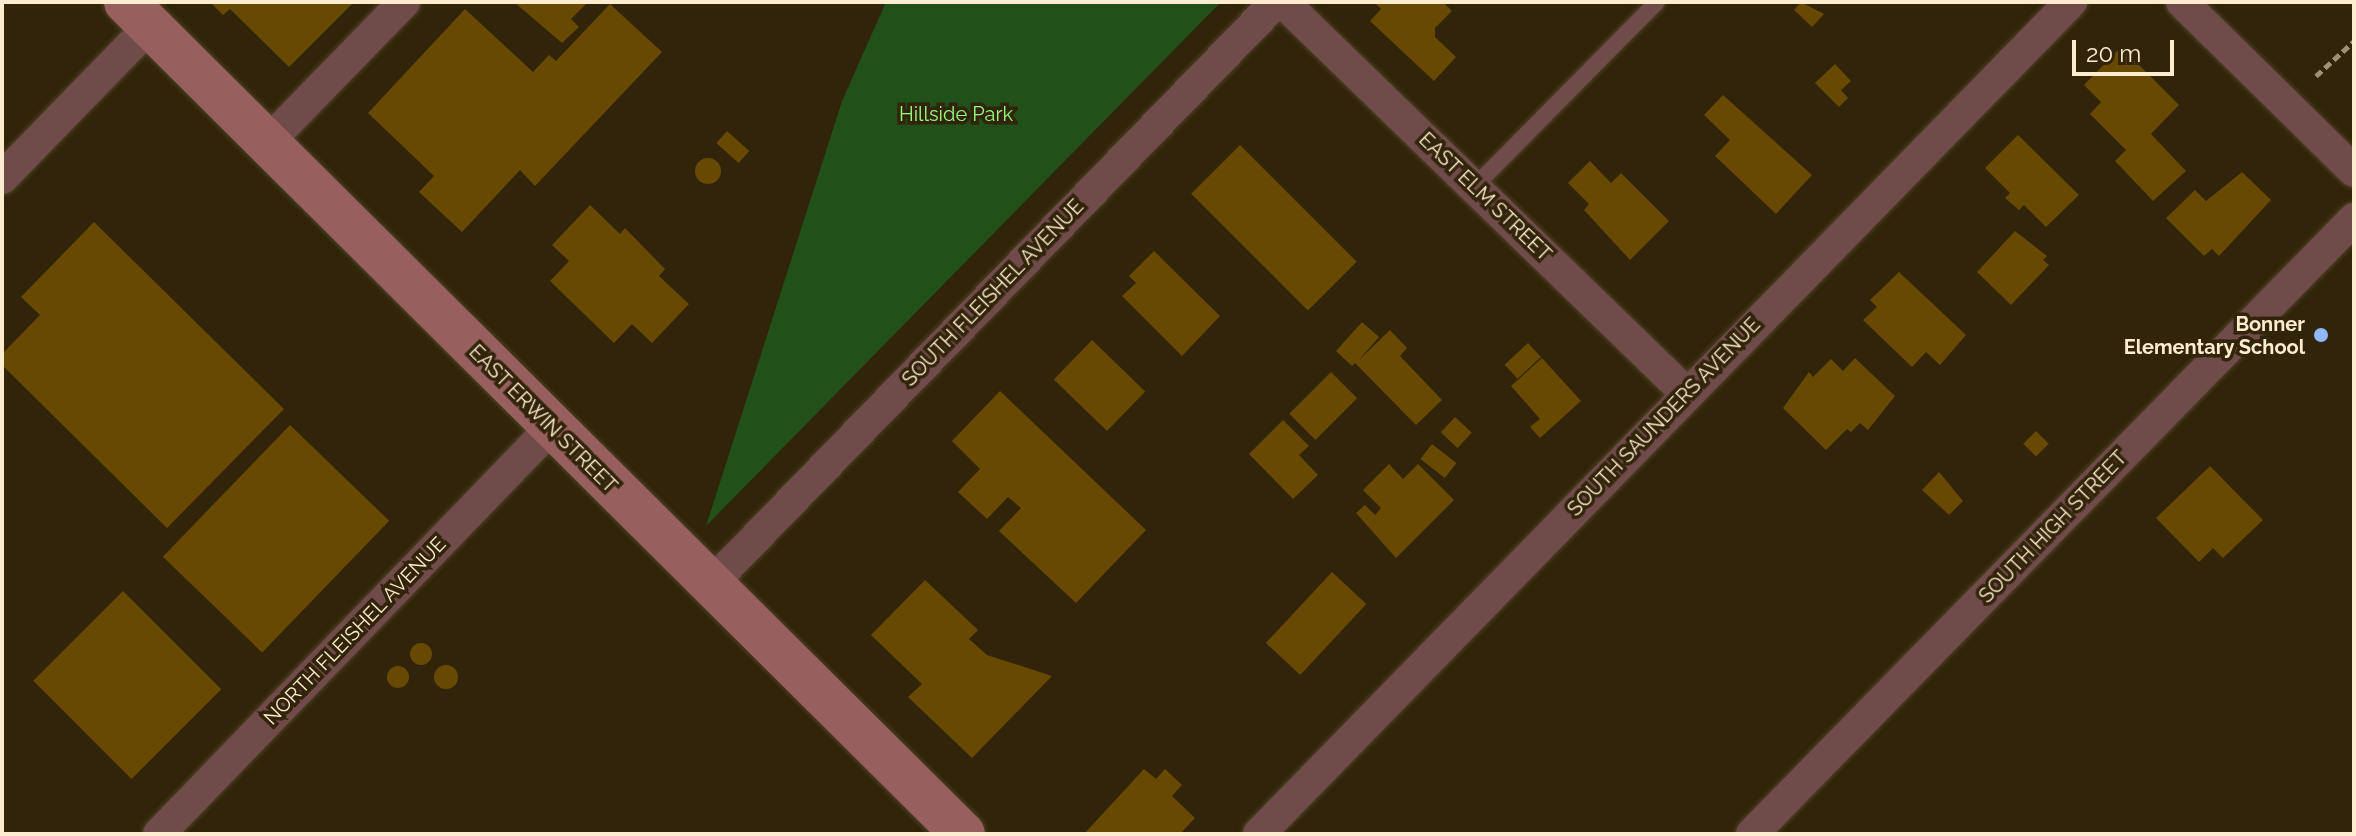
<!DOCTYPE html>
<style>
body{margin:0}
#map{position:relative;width:2356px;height:836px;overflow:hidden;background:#31240a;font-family:Raleway,sans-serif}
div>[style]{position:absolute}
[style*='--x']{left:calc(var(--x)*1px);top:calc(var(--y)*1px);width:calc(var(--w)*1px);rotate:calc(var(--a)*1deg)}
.green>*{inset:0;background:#215018}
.building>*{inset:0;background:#674901;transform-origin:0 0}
.round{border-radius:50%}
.path>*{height:5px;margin-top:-2.5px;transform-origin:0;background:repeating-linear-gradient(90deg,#9f9074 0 8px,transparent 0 12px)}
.roads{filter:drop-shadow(0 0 2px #4e4026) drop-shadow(0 0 2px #4e4026)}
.lane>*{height:16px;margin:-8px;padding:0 8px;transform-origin:8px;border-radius:8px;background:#6f4b4a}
.street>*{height:32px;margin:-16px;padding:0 16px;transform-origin:16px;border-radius:16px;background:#6f4b4a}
.secondary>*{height:44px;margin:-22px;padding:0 22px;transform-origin:22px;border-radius:22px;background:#975f5e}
.dots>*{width:22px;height:22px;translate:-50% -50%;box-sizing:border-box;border:4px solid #31240a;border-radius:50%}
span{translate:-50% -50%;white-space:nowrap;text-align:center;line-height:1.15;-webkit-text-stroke:7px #31240a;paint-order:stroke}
.park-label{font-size:20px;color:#94fc81}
.street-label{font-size:20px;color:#feeccf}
.poi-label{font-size:20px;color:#feeccf;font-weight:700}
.right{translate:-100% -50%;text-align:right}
.frame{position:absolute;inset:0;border:4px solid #feeccf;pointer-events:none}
.scale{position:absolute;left:2072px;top:40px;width:102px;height:36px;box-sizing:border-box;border:4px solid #feeccf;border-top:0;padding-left:10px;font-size:24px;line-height:28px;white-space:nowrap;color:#feeccf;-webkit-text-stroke:6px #31240a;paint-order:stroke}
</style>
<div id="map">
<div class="green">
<i style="clip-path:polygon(886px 2px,1220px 3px,706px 526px,842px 101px)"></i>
</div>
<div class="building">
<i style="clip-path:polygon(210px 2px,354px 2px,289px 67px,230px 9px,223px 15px)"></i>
<i style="clip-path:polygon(514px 2px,588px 2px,571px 19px,579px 27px,562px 43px)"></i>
<i style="clip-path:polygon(1374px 2px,1443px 2px,1452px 11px,1435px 28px,1435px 37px,1456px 57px,1434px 81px,1370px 21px,1381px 9px)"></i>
<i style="clip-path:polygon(1801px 2px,1824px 14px,1812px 27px,1794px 10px)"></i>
<i style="clip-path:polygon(610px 4px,662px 52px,535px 186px,520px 170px,462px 232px,419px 192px,434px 176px,368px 113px,465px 9px,533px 72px,549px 55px,556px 61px)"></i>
<i style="clip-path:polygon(2121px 47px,2179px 105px,2151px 134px,2186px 171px,2153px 201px,2115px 161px,2126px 150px,2090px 114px,2101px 102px,2084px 85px)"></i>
<i style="clip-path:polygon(1835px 64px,1851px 81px,1841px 90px,1848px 98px,1839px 107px,1815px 83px)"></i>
<i style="clip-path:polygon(1723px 95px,1812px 175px,1776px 214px,1715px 156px,1730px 140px,1704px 115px)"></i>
<i style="left:727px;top:131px;width:30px;height:16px;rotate:42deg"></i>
<i style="clip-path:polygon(2018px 135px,2079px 195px,2046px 227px,2024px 205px,2019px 210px,2005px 198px,2010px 193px,1985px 168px)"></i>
<i style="left:1240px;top:145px;width:165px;height:69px;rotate:45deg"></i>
<i class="round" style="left:695px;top:158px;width:26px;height:26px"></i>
<i style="clip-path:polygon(1590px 161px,1611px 183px,1621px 173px,1669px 221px,1630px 260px,1584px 210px,1589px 204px,1568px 183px)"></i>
<i style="clip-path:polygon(2242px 172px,2271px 200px,2219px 256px,2212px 249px,2204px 256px,2166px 218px,2195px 190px,2206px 201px)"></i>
<i style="clip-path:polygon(590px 205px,620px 234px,625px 228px,665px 269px,659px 276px,689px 304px,652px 343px,632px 324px,614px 343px,550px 281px,569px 261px,552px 245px)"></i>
<i style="clip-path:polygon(94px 222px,284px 409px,167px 528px,2px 365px,2px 354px,40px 315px,21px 297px)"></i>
<i style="clip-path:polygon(2015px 231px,2047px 256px,2043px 260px,2049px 265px,2011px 305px,1977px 272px)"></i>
<i style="clip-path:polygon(1154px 251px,1220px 316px,1182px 356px,1122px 296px,1136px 283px,1129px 276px)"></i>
<i style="clip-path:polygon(1899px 272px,1966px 335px,1940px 365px,1926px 352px,1912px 367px,1863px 320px,1877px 307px,1870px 300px)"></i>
<i style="clip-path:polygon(1362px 322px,1379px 337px,1359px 360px,1390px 330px,1407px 348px,1400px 356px,1442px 400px,1416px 425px,1355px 363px,1352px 366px,1336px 351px)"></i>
<i style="left:1092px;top:340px;width:74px;height:55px;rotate:44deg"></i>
<i style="left:1528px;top:343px;width:19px;height:32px;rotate:47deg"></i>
<i style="clip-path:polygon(1542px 358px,1581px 401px,1540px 438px,1530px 427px,1540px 419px,1511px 386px)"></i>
<i style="clip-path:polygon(1855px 358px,1895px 396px,1868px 430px,1860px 423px,1851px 432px,1847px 429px,1826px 450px,1783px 408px,1809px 372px,1813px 377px,1831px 359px,1843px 371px)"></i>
<i style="left:1331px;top:372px;width:37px;height:59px;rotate:45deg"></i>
<i style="clip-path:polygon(1000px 391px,1146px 530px,1076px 603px,999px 531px,1021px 508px,1008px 497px,987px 519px,958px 492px,980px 469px,952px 441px)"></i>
<i style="left:1455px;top:417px;width:23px;height:21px;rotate:43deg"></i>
<i style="clip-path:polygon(1283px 420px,1309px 446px,1299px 455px,1318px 475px,1293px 499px,1249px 454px)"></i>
<i style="left:290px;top:425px;width:138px;height:183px;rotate:44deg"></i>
<i style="left:2036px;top:431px;width:18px;height:18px;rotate:45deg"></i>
<i style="left:1432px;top:444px;width:31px;height:19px;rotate:38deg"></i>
<i style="clip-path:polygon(1389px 464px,1403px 479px,1418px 464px,1454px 500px,1396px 558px,1356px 513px,1365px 505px,1375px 515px,1381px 508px,1363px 490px)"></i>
<i style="clip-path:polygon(2210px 466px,2263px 520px,2223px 558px,2213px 548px,2199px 562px,2156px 518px)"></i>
<i style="clip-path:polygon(1939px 472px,1963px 501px,1949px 515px,1922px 490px)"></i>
<i style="left:1332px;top:572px;width:47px;height:97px;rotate:43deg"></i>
<i style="clip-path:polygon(925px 580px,978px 630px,969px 639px,987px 655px,1052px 676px,972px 758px,908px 697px,922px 684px,871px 635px)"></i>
<i style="left:123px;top:591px;width:139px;height:127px;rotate:45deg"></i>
<i class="round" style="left:410px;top:643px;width:22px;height:22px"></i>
<i class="round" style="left:434px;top:665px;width:24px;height:24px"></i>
<i class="round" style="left:387px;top:666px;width:22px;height:22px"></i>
<i style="clip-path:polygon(1144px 769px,1156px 779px,1165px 769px,1182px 785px,1172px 796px,1195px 818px,1180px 834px,1084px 834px)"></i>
</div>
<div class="path">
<i style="--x:2316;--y:76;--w:52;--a:-42.6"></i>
</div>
<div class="roads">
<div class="lane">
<i style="--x:1474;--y:187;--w:260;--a:-45.3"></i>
</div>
<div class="street">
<i style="--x:1283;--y:2;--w:562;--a:44.13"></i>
<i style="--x:2182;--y:2;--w:241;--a:44.5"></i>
<i style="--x:269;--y:141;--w:194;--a:-45.8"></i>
<i style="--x:2;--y:178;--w:212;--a:-45.8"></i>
<i style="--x:710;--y:585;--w:813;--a:-45.85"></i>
<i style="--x:159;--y:834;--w:564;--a:-46.01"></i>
<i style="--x:1259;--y:834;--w:1163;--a:-45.7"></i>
<i style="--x:1752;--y:834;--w:861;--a:-45.61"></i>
</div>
<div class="secondary">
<i style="--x:126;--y:2;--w:1180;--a:44.83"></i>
</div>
</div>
<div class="dots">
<i style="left:2321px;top:335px;background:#90b8fd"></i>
</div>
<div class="park-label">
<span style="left:956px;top:114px">Hillside Park</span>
</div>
<div class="street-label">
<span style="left:1485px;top:197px;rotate:44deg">EAST ELM STREET</span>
<span style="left:993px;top:293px;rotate:-46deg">SOUTH FLEISHEL AVENUE</span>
<span style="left:1664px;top:417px;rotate:-46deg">SOUTH SAUNDERS AVENUE</span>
<span style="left:543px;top:419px;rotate:45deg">EAST ERWIN STREET</span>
<span style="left:2053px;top:527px;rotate:-46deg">SOUTH HIGH STREET</span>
<span style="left:355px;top:631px;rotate:-46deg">NORTH FLEISHEL AVENUE</span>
</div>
<div class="poi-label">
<span class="right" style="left:2305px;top:336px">Bonner<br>Elementary School</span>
</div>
<div class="frame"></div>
<div class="scale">20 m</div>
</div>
